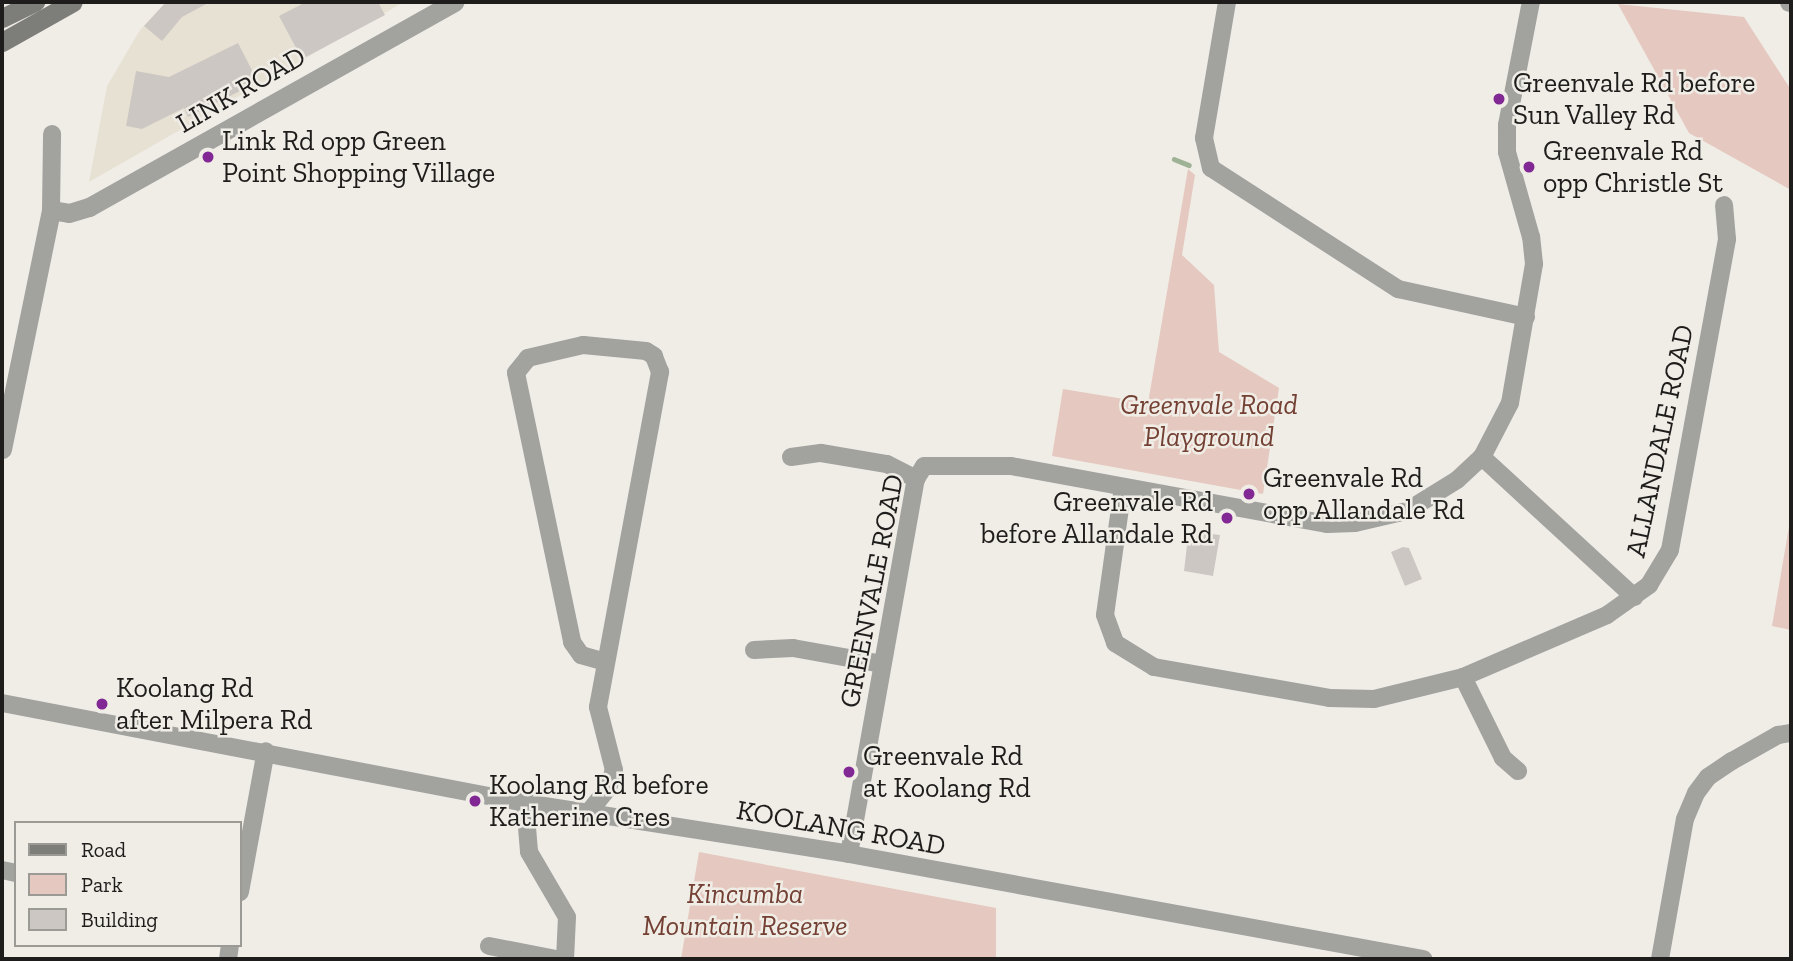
<!DOCTYPE html>
<style>
body{margin:0}
#map{position:relative;width:1793px;height:961px;overflow:hidden;background:#f0ede7;font-family:"Zilla Slab",serif}
div>[style]{position:absolute}
[style*='--x']{left:calc(var(--x)*1px);top:calc(var(--y)*1px);width:calc(var(--w)*1px);rotate:calc(var(--a)*1deg)}
.built>*{inset:0;background:#e7e1d4}
.green>*{inset:0;background:#e5c8bf}
.stream>*{height:4.5px;margin:-2.25px;padding:0 2.25px;transform-origin:2.25px;border-radius:2.25px;background:#9eb296}
.building>*{inset:0;background:#cdc7c3}
.minor>*{height:18px;margin:-9px;padding:0 9px;transform-origin:9px;border-radius:9px;background:#a2a29f}
.tertiary>*{height:19px;margin:-9.5px;padding:0 9.5px;transform-origin:9.5px;border-radius:9.5px;background:#a2a29f}
.secondary>*{height:19px;margin:-9.5px;padding:0 9.5px;transform-origin:9.5px;border-radius:9.5px;background:#7d7d79}
.dots>*{width:19px;height:19px;translate:-50% -50%;box-sizing:border-box;border:4px solid #f0ede7;border-radius:50%}
span{translate:-50% -50%;white-space:nowrap;text-align:center;line-height:1.15;-webkit-text-stroke:5px #f0ede7;paint-order:stroke}
.poi-label{font-size:28px;color:#1e1d1b}
.left{translate:0 -50%;text-align:left}
.right{translate:-100% -50%;text-align:right}
.street-label{font-size:28px;color:#1e1d1b}
.park-label{font-size:28px;color:#734033;font-style:italic}
.frame{position:absolute;inset:0;border:4px solid #1e1d1b;pointer-events:none}
.legend{position:absolute;left:14px;top:821px;width:228px;height:126px;box-sizing:border-box;background:#f0ede7;border:2px solid #9c9a95;margin:0;padding:9px 12px;list-style:none;font-size:21px;color:#1e1d1b}
.legend li{display:flex;align-items:center;gap:14px;height:35px}
.legend b{width:35px;border:2px solid #9c9a95}
</style>
<div id="map">
<div class="built">
<i style="clip-path:polygon(167px 2px,404px 2px,89px 182px,107px 86px,140px 30px)"></i>
</div>
<div class="green">
<i style="clip-path:polygon(1618px 4px,1744px 17px,1791px 90px,1791px 190px,1689px 133px)"></i>
<i style="clip-path:polygon(1188px 169px,1195px 175px,1182px 255px,1214px 285px,1219px 352px,1279px 388px,1263px 494px,1052px 456px,1063px 389px,1148px 403px)"></i>
<i style="clip-path:polygon(1791px 515px,1791px 630px,1772px 626px)"></i>
<i style="clip-path:polygon(699px 852px,996px 908px,996px 959px,681px 959px)"></i>
</div>
<div class="stream">
<i style="--x:1174;--y:159;--w:16;--a:22"></i>
</div>
<div class="building">
<i style="clip-path:polygon(166px 2px,210px 2px,182px 17px,162px 41px,144px 26px)"></i>
<i style="clip-path:polygon(306px 2px,378px 2px,385px 15px,302px 59px,279px 16px)"></i>
<i style="clip-path:polygon(238px 43px,258px 82px,188px 117px,184px 108px,142px 129px,126px 126px,136px 71px,169px 77px)"></i>
<i style="clip-path:polygon(1204px 533px,1220px 535px,1213px 576px,1184px 571px,1188px 536px,1203px 539px)"></i>
<i style="clip-path:polygon(1403px 547px,1409px 548px,1422px 579px,1405px 586px,1391px 552px)"></i>
</div>
<div class="minor">
<i style="--x:1227;--y:2;--w:138;--a:99.6"></i>
<i style="--x:1204;--y:138;--w:31;--a:77"></i>
<i style="--x:1211;--y:168;--w:223;--a:32.9"></i>
<i style="--x:1398;--y:289;--w:131;--a:12.3"></i>
<i style="--x:51;--y:210;--w:76;--a:-89.2"></i>
<i style="--x:791;--y:457;--w:30;--a:-8"></i>
<i style="--x:821;--y:453;--w:67;--a:9.5"></i>
<i style="--x:887;--y:464;--w:33;--a:27"></i>
<i style="--x:1482;--y:457;--w:207;--a:42.6"></i>
<i style="--x:1123;--y:487;--w:129;--a:98"></i>
<i style="--x:1105;--y:615;--w:30;--a:70"></i>
<i style="--x:1115;--y:643;--w:46;--a:31.6"></i>
<i style="--x:1154;--y:667;--w:178;--a:10"></i>
<i style="--x:1329;--y:698;--w:45;--a:1.3"></i>
<i style="--x:1374;--y:699;--w:92;--a:-13.9"></i>
<i style="--x:1463;--y:677;--w:157;--a:-23.3"></i>
<i style="--x:1607;--y:615;--w:52;--a:-35.5"></i>
<i style="--x:1649;--y:585;--w:41;--a:-59"></i>
<i style="--x:1670;--y:550;--w:316;--a:-79.6"></i>
<i style="--x:1727;--y:239;--w:34;--a:-95"></i>
<i style="--x:754;--y:650;--w:39;--a:-3"></i>
<i style="--x:793;--y:648;--w:90;--a:10.2"></i>
<i style="--x:1463;--y:677;--w:90;--a:63.7"></i>
<i style="--x:1503;--y:758;--w:20;--a:41"></i>
<i style="--x:2;--y:703;--w:532;--a:10.82"></i>
<i style="--x:525;--y:803;--w:328;--a:8.9"></i>
<i style="--x:849;--y:854;--w:584;--a:10.37"></i>
<i style="--x:525;--y:803;--w:49;--a:85.3"></i>
<i style="--x:529;--y:852;--w:75;--a:59.7"></i>
<i style="--x:567;--y:917;--w:42;--a:92.7"></i>
<i style="--x:588;--y:813;--w:32;--a:-51"></i>
<i style="--x:608;--y:788;--w:19;--a:-72"></i>
<i style="--x:614;--y:770;--w:65;--a:-104.3"></i>
<i style="--x:598;--y:707;--w:341;--a:-79.5"></i>
<i style="--x:660;--y:372;--w:17;--a:-111"></i>
<i style="--x:654;--y:356;--w:9;--a:-148"></i>
<i style="--x:646;--y:351;--w:63;--a:-174.6"></i>
<i style="--x:583;--y:345;--w:57;--a:166.7"></i>
<i style="--x:528;--y:358;--w:19;--a:129"></i>
<i style="--x:516;--y:373;--w:275;--a:78.2"></i>
<i style="--x:572;--y:642;--w:16;--a:55"></i>
<i style="--x:581;--y:655;--w:26;--a:16"></i>
<i style="--x:849;--y:854;--w:381;--a:-79.9"></i>
<i style="--x:916;--y:479;--w:15;--a:-58"></i>
<i style="--x:924;--y:466;--w:87;--a:0"></i>
<i style="--x:1011;--y:466;--w:321;--a:10.4"></i>
<i style="--x:1327;--y:524;--w:28;--a:-2"></i>
<i style="--x:1355;--y:523;--w:53;--a:-13"></i>
<i style="--x:1407;--y:511;--w:59;--a:-31.8"></i>
<i style="--x:1457;--y:480;--w:34;--a:-43"></i>
<i style="--x:1482;--y:457;--w:61;--a:-62.6"></i>
<i style="--x:1510;--y:403;--w:141;--a:-80.2"></i>
<i style="--x:1534;--y:264;--w:27;--a:-96"></i>
<i style="--x:1531;--y:237;--w:88;--a:-105.8"></i>
<i style="--x:1507;--y:152;--w:27;--a:-90"></i>
<i style="--x:1507;--y:125;--w:125;--a:-79"></i>
<i style="--x:2;--y:870;--w:14;--a:12"></i>
<i style="--x:240;--y:892;--w:143;--a:-79.6"></i>
<i style="--x:489;--y:946;--w:67;--a:11.1"></i>
<i style="--x:228;--y:959;--w:14;--a:-82"></i>
<i style="--x:1660;--y:959;--w:142;--a:-79.9"></i>
<i style="--x:1685;--y:819;--w:28;--a:-67"></i>
<i style="--x:1696;--y:793;--w:20;--a:-53"></i>
<i style="--x:1708;--y:777;--w:29;--a:-34"></i>
<i style="--x:1732;--y:761;--w:53;--a:-29.5"></i>
<i style="--x:1778;--y:735;--w:13;--a:-9"></i>
</div>
<div class="tertiary">
<i style="--x:1789;--y:2;--w:2;--a:0"></i>
<i style="--x:2;--y:449;--w:244;--a:-78.4"></i>
<i style="--x:51;--y:210;--w:18;--a:9"></i>
<i style="--x:69;--y:213;--w:21;--a:-17"></i>
<i style="--x:89;--y:207;--w:419;--a:-29.3"></i>
</div>
<div class="secondary">
<i style="--x:2;--y:18;--w:37;--a:-26"></i>
<i style="--x:2;--y:42;--w:81;--a:-29.4"></i>
</div>
<div class="dots">
<i style="left:1499px;top:99px;background:#812894"></i>
<i style="left:208px;top:157px;background:#812894"></i>
<i style="left:1529px;top:167px;background:#812894"></i>
<i style="left:1249px;top:494px;background:#812894"></i>
<i style="left:1227px;top:518px;background:#812894"></i>
<i style="left:102px;top:704px;background:#812894"></i>
<i style="left:849px;top:772px;background:#812894"></i>
<i style="left:475px;top:801px;background:#812894"></i>
</div>
<div class="poi-label">
<span class="left" style="left:1513px;top:99px">Greenvale Rd before<br>Sun Valley Rd</span>
<span class="left" style="left:222px;top:157px">Link Rd opp Green<br>Point Shopping Village</span>
<span class="left" style="left:1543px;top:167px">Greenvale Rd<br>opp Christle St</span>
<span class="left" style="left:1263px;top:494px">Greenvale Rd<br>opp Allandale Rd</span>
<span class="right" style="left:1213px;top:518px">Greenvale Rd<br>before Allandale Rd</span>
<span class="left" style="left:116px;top:704px">Koolang Rd<br>after Milpera Rd</span>
<span class="left" style="left:863px;top:772px">Greenvale Rd<br>at Koolang Rd</span>
<span class="left" style="left:489px;top:801px">Koolang Rd before<br>Katherine Cres</span>
</div>
<div class="street-label">
<span style="left:241px;top:90px;rotate:-30deg">LINK ROAD</span>
<span style="left:1660px;top:441px;rotate:-78deg">ALLANDALE ROAD</span>
<span style="left:872px;top:591px;rotate:-79deg">GREENVALE ROAD</span>
<span style="left:841px;top:828px;rotate:10deg">KOOLANG ROAD</span>
</div>
<div class="park-label">
<span style="left:1209px;top:421px">Greenvale Road<br>Playground</span>
<span style="left:745px;top:910px">Kincumba<br>Mountain Reserve</span>
</div>
<div class="frame"></div>
<ul class="legend">
<li><b style="height:9px;background:#7d7d79"></b>Road</li>
<li><b style="height:19px;background:#e5c8bf"></b>Park</li>
<li><b style="height:19px;background:#cdc7c3"></b>Building</li>
</ul>
</div>
